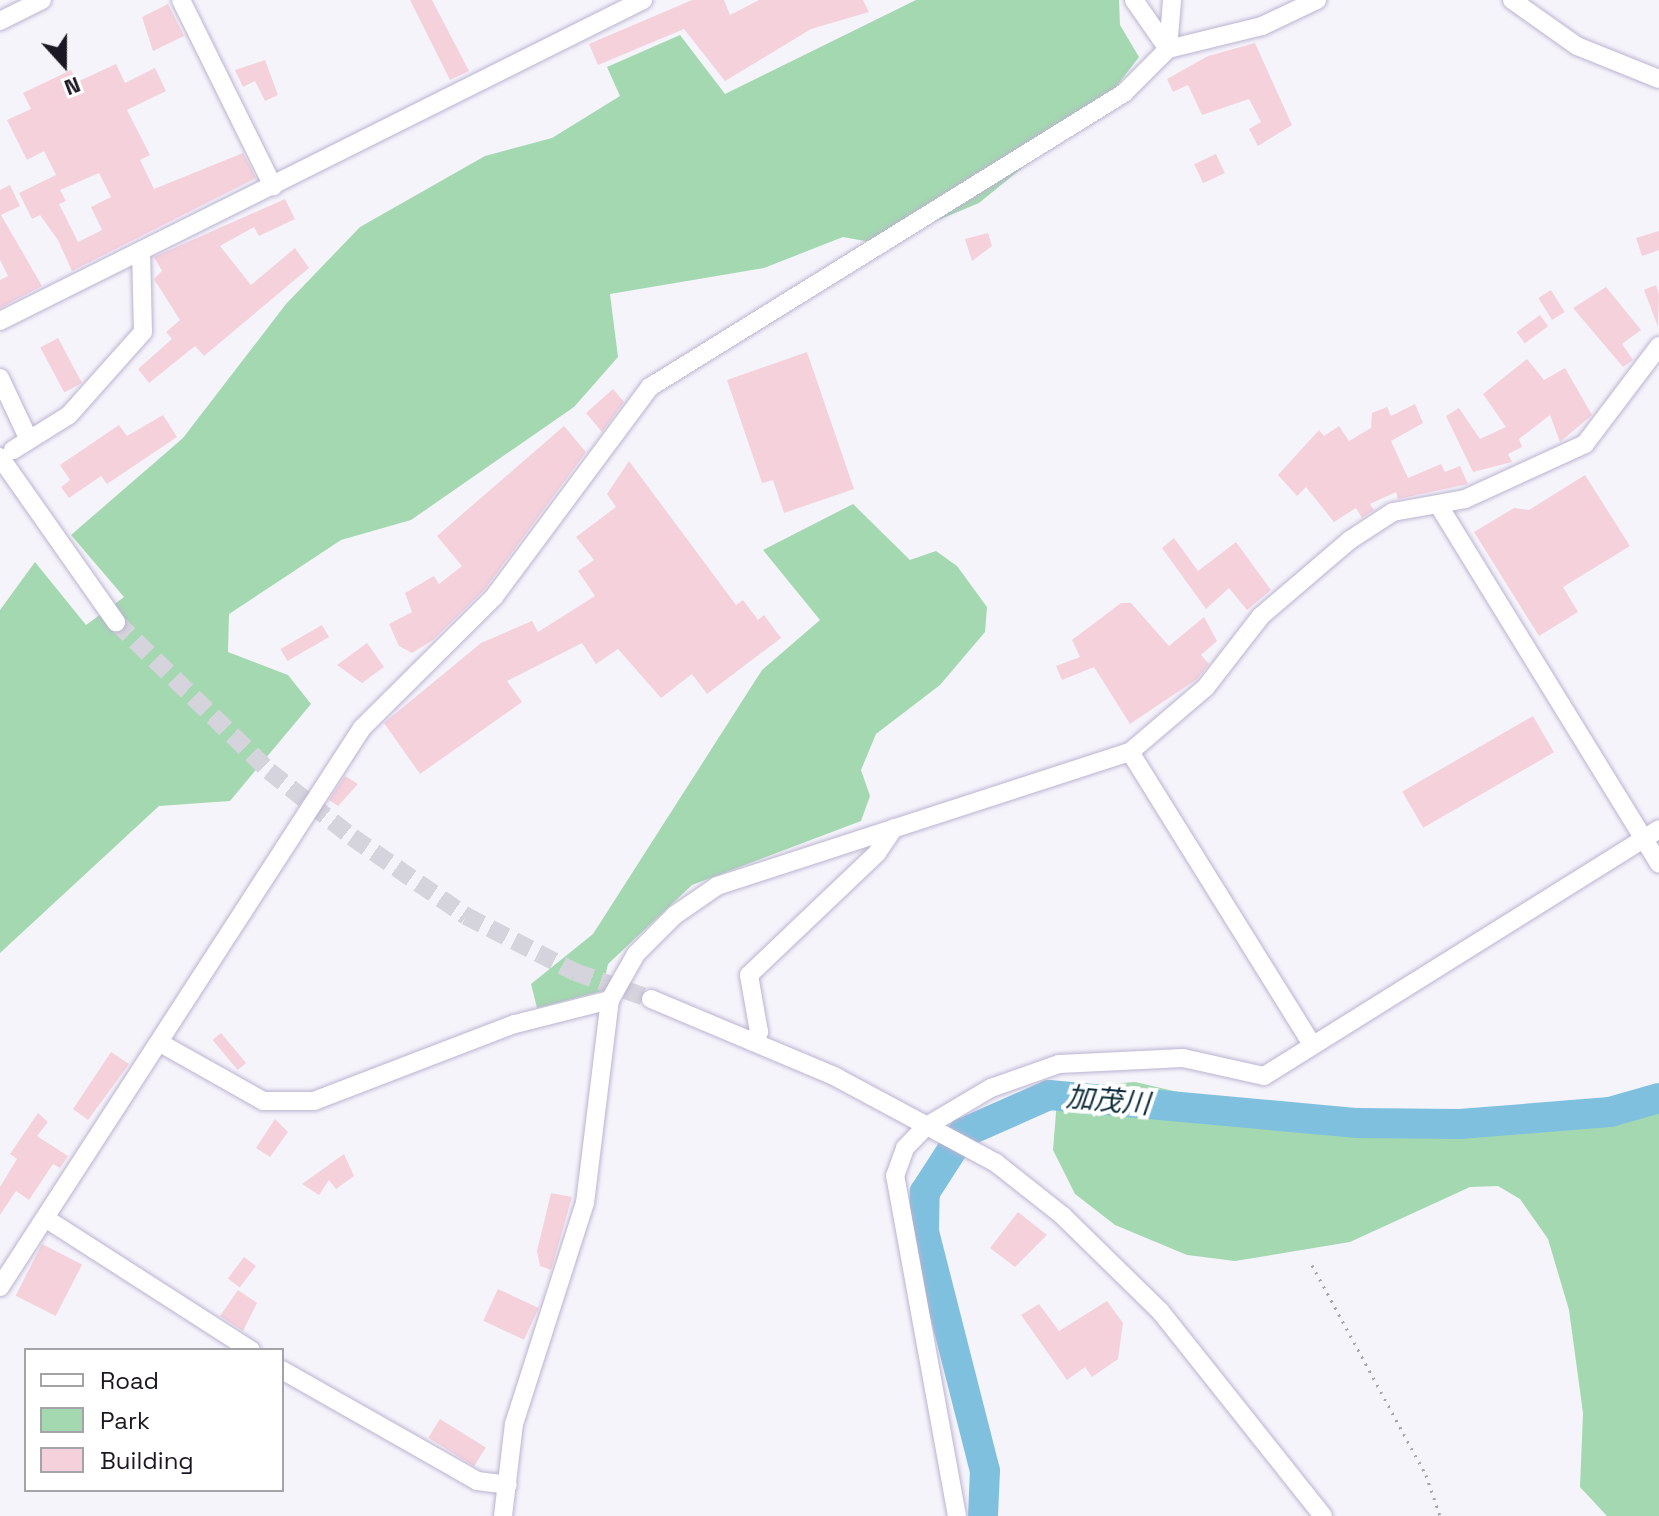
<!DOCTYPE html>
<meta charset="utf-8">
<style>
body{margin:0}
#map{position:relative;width:1659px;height:1516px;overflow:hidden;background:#f6f4fb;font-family:"Space Grotesk","Noto Sans JP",sans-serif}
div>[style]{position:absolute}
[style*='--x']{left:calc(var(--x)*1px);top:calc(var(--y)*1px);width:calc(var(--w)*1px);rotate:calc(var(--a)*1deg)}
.green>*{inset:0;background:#a4d8b0}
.river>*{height:30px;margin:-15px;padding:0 15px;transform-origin:15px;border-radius:15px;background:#80c0df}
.building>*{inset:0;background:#f5d1db;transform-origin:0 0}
.minor-tunnel>*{height:18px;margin-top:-9px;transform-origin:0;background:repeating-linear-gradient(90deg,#d5d3db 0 18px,transparent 0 27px)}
.path>*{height:3px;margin-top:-1.5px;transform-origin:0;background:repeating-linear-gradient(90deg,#a7a5ad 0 2px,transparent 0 8px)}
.roads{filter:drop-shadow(0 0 2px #bbb3d1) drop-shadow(0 0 2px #bbb3d1)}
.minor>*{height:18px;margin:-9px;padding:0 9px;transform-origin:9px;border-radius:9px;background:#fff}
span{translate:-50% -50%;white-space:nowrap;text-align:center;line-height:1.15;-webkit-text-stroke:8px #fff;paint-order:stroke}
.water-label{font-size:28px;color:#0e2d3a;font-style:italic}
.legend{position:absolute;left:24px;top:1348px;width:260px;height:144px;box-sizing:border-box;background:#fff;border:2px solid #a4a3a7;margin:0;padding:10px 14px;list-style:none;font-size:24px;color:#1c1823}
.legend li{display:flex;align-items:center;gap:16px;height:40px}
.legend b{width:40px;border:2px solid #a4a3a7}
.north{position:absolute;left:24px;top:24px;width:80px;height:80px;-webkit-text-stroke:6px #fff;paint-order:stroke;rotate:159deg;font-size:22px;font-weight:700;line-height:32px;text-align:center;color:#1c1823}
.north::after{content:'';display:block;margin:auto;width:28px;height:36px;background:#1c1823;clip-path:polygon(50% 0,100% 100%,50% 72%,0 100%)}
</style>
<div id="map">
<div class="green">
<i style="clip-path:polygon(916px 0,1119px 0,1120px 25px,1139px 57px,1106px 100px,979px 203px,881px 244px,843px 237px,764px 268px,610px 294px,618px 357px,574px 407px,411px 520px,341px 540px,229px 614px,228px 652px,288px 675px,311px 704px,230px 801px,159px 806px,0 953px,0 610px,35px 562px,86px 625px,124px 597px,71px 535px,183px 438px,286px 304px,360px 227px,485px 156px,552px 138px,620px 96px,607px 67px,680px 35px,725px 94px)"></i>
<i style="clip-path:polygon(853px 504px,910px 560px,936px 551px,957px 566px,987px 607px,985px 632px,940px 685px,876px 734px,861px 770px,870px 796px,861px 821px,692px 885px,608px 964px,602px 991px,537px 1008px,531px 984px,593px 934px,762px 670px,820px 620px,763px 550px)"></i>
<i style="clip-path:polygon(1135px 1082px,1347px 1131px,1546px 1128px,1659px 1111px,1659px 1516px,1607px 1516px,1580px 1487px,1583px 1413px,1569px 1310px,1548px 1239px,1520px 1199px,1498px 1186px,1470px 1187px,1350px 1242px,1235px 1261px,1187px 1255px,1115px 1225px,1075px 1194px,1053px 1150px,1057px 1100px,1078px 1086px)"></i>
</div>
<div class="river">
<i style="--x:983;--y:1516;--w:45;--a:-87.5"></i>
<i style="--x:985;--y:1471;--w:248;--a:-104.3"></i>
<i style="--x:924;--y:1231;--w:39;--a:-89"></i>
<i style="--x:925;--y:1192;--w:70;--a:-57.2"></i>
<i style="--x:963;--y:1133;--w:94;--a:-23.8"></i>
<i style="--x:1049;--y:1095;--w:310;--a:5.2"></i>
<i style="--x:1358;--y:1123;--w:102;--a:0.6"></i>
<i style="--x:1460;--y:1124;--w:150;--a:-4.6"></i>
<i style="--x:1610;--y:1112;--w:51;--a:-15.9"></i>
</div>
<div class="building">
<i style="clip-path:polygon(410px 0,432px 0,469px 71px,450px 80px)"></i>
<i style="clip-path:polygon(692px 0,724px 0,730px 15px,759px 0,863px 0,869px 12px,811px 29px,725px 81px,684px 29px,598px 65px,589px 44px)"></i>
<i style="clip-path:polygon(168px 4px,184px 36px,153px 51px,142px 17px)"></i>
<i style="clip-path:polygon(1255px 43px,1292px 125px,1258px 146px,1249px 129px,1261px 122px,1249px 99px,1202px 115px,1188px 85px,1173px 92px,1167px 79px,1208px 56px)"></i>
<i style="clip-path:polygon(265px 60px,278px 95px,265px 101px,255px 81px,243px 87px,235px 70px)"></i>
<i style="clip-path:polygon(evenodd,116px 64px,125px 83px,155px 68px,166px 91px,127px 110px,150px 155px,140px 160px,154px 189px,243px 153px,256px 178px,72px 271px,58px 240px,40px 215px,32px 219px,19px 193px,56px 175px,44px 151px,27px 160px,7px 120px,31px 109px,23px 93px,71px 70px,77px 82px,116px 64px,99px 173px,111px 197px,91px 207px,102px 230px,78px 242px,59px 204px,66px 201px,60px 190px,99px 173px)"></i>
<i style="left:1216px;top:154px;width:21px;height:24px;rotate:65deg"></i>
<i style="clip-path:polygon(10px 185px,20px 206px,1px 215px,42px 286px,0 308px,0 280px,8px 276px,0 260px,0 190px)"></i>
<i style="clip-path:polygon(285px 199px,295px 219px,259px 236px,254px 227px,220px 246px,251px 285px,295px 248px,309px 268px,204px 356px,195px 346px,149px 383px,138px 369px,172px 339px,166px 332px,180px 320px,154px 279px,162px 271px,154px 257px)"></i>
<i style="clip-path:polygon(1659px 231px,1659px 250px,1642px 256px,1636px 238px)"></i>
<i style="clip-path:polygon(988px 233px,992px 246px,972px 261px,965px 239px)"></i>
<i style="clip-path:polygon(1656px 285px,1659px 294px,1658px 327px,1644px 290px)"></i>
<i style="clip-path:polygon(1606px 287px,1641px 330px,1622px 344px,1633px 360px,1623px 367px,1573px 308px)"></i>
<i style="left:1551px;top:290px;width:26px;height:15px;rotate:58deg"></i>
<i style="left:1540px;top:315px;width:14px;height:29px;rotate:54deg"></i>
<i style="left:58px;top:338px;width:51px;height:20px;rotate:62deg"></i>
<i style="clip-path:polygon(807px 352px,854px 489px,784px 513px,773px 480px,762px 483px,727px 380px)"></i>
<i style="clip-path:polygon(1527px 359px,1544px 380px,1565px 368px,1592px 415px,1560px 442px,1550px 415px,1519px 439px,1522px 447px,1508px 454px,1512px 462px,1473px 472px,1446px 416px,1459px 408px,1480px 439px,1506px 427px,1483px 394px)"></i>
<i style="clip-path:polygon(613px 389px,624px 402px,602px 432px,586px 413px)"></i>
<i style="clip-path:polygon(1415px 404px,1423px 423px,1391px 441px,1408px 478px,1441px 464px,1445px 472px,1460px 466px,1468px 484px,1398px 499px,1396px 492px,1370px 504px,1374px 510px,1362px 518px,1356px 508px,1334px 522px,1306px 487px,1297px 496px,1278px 475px,1319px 430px,1324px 436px,1339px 426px,1349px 441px,1371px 428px,1372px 413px,1387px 407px,1391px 416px)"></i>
<i style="clip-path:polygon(163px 415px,177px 437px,107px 484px,101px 476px,69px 498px,61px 487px,70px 480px,60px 465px,119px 425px,127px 436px)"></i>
<i style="clip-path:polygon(564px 426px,586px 452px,485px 589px,433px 640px,412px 653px,399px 646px,389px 624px,412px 612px,405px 593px,434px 576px,439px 584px,462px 566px,437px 536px)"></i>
<i style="clip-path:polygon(629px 461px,736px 605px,743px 600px,758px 620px,764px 615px,781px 638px,707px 694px,692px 674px,661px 698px,618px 649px,596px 664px,582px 643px,507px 681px,522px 702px,420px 774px,384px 723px,481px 643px,532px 621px,538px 632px,595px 596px,578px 571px,594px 560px,576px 537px,616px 507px,607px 494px)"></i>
<i style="clip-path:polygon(1585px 475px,1630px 546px,1563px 587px,1578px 612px,1539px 636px,1474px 532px,1514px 508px,1529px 510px)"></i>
<i style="clip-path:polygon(1174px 538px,1198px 571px,1236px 542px,1271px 590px,1247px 610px,1229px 588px,1206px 609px,1162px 548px)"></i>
<i style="clip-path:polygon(1121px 603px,1131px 603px,1169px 646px,1204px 617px,1217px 641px,1201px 655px,1209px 664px,1197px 679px,1130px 724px,1094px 667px,1062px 680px,1056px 666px,1080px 657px,1072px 640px)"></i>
<i style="left:322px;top:625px;width:14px;height:48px;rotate:60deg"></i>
<i style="clip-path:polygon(367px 643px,384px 667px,362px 683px,337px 665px)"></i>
<i style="left:1533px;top:716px;width:42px;height:151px;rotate:60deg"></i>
<i style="clip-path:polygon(345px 776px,358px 784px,338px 806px,329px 800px)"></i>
<i style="left:221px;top:1033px;width:39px;height:11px;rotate:50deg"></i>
<i style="clip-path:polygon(111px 1052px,129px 1064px,88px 1120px,73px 1109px)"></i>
<i style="clip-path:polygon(38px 1113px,48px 1122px,37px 1136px,68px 1156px,60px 1168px,53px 1164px,29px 1200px,16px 1191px,0 1215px,0 1187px,17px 1159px,10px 1154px)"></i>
<i style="clip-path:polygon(275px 1119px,288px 1132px,270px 1157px,256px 1148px)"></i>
<i style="clip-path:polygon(344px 1154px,354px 1176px,336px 1189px,329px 1180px,319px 1195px,302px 1184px)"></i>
<i style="clip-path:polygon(551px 1193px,572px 1197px,551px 1270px,540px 1266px,537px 1251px)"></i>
<i style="clip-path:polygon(1018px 1212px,1047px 1235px,1015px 1267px,990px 1248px)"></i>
<i style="left:42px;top:1244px;width:45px;height:58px;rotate:27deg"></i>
<i style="left:244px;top:1257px;width:15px;height:27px;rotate:37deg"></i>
<i style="left:498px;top:1289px;width:45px;height:35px;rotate:25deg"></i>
<i style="clip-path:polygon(238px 1290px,257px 1303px,243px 1331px,220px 1316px)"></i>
<i style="clip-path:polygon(1107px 1301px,1123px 1323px,1118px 1359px,1092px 1377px,1085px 1367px,1067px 1380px,1021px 1315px,1039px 1304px,1059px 1331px)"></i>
<i style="left:440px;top:1419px;width:54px;height:22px;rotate:32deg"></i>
</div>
<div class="minor-tunnel">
<i style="--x:116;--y:622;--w:214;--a:44.2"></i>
<i style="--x:269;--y:771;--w:106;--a:38.5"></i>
<i style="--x:352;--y:837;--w:139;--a:34.7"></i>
<i style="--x:466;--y:916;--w:123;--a:27.2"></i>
<i style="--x:575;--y:972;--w:81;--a:19.6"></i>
</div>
<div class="path">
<i style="--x:1312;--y:1265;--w:239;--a:61.5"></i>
<i style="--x:1426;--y:1475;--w:43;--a:71.1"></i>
</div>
<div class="roads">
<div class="minor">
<i style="--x:181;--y:0;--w:208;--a:63.7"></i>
<i style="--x:1134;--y:0;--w:60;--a:55.2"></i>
<i style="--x:1512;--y:0;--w:80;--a:35.3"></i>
<i style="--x:1577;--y:46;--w:88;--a:21.9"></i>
<i style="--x:0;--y:21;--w:47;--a:-26.6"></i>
<i style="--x:1168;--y:49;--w:97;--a:-13.7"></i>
<i style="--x:1262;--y:26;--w:61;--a:-25.3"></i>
<i style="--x:0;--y:321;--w:719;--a:-26.53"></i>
<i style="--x:0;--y:378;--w:68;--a:64.9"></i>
<i style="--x:13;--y:450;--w:66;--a:-32"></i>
<i style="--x:69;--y:415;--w:111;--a:-48.3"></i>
<i style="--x:143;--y:332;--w:80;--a:-91.4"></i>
<i style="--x:0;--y:457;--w:202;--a:54.9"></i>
<i style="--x:1439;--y:506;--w:420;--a:58.4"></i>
<i style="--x:1130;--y:752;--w:343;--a:58.1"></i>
<i style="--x:651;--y:999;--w:199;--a:22.8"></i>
<i style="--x:834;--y:1076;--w:184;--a:28.2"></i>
<i style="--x:996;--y:1163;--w:85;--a:38.3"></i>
<i style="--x:1063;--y:1216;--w:136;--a:44.4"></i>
<i style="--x:1160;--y:1311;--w:262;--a:51.5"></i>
<i style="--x:753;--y:1042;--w:12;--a:-59"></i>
<i style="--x:759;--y:1032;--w:58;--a:-100"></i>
<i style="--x:749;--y:975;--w:177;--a:-43.6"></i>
<i style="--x:877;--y:853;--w:30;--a:-56"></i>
<i style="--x:162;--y:1044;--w:116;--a:29.4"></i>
<i style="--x:263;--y:1101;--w:51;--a:0"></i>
<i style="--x:314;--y:1101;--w:215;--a:-21"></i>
<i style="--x:515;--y:1024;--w:98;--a:-14.2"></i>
<i style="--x:45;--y:1218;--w:245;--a:32.7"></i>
<i style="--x:0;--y:1287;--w:666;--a:-57.07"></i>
<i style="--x:362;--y:728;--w:186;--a:-44.8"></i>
<i style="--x:494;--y:597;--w:262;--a:-53.4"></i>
<i style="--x:650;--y:387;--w:558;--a:-31.81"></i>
<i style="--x:1124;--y:93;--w:62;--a:-45"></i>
<i style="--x:1168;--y:49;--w:49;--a:-85.3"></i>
<i style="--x:282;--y:1370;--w:224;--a:29.6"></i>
<i style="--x:477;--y:1481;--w:31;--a:7"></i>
<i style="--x:503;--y:1516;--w:93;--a:-83.2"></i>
<i style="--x:514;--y:1424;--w:232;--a:-72.2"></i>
<i style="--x:585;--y:1203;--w:205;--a:-83"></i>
<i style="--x:610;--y:1000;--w:53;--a:-60.5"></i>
<i style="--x:636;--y:954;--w:55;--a:-45"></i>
<i style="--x:675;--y:915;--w:51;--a:-34.6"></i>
<i style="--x:717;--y:886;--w:434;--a:-18"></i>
<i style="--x:1130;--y:752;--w:100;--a:-40.5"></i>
<i style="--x:1206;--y:687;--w:90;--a:-52.2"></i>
<i style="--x:1261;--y:616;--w:117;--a:-40.5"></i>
<i style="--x:1350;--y:540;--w:51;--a:-33.1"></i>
<i style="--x:1393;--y:512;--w:73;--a:-10.2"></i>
<i style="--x:1465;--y:499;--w:132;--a:-24.6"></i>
<i style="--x:1585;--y:444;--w:123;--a:-52.9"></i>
<i style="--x:957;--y:1516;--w:346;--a:-100.3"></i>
<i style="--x:895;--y:1176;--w:30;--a:-70"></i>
<i style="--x:905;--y:1148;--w:29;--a:-46"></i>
<i style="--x:925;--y:1127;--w:77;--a:-30.6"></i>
<i style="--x:991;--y:1088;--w:72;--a:-19.4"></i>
<i style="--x:1059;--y:1064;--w:124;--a:-2.8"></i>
<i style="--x:1183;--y:1058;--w:83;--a:12.5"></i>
<i style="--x:1264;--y:1076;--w:466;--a:-32"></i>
</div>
</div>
<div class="water-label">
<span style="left:1108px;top:1100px;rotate:5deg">加茂川</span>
</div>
<ul class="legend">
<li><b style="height:10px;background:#fff"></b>Road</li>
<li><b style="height:22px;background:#a4d8b0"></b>Park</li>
<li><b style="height:22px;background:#f5d1db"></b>Building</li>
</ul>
<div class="north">N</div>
</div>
